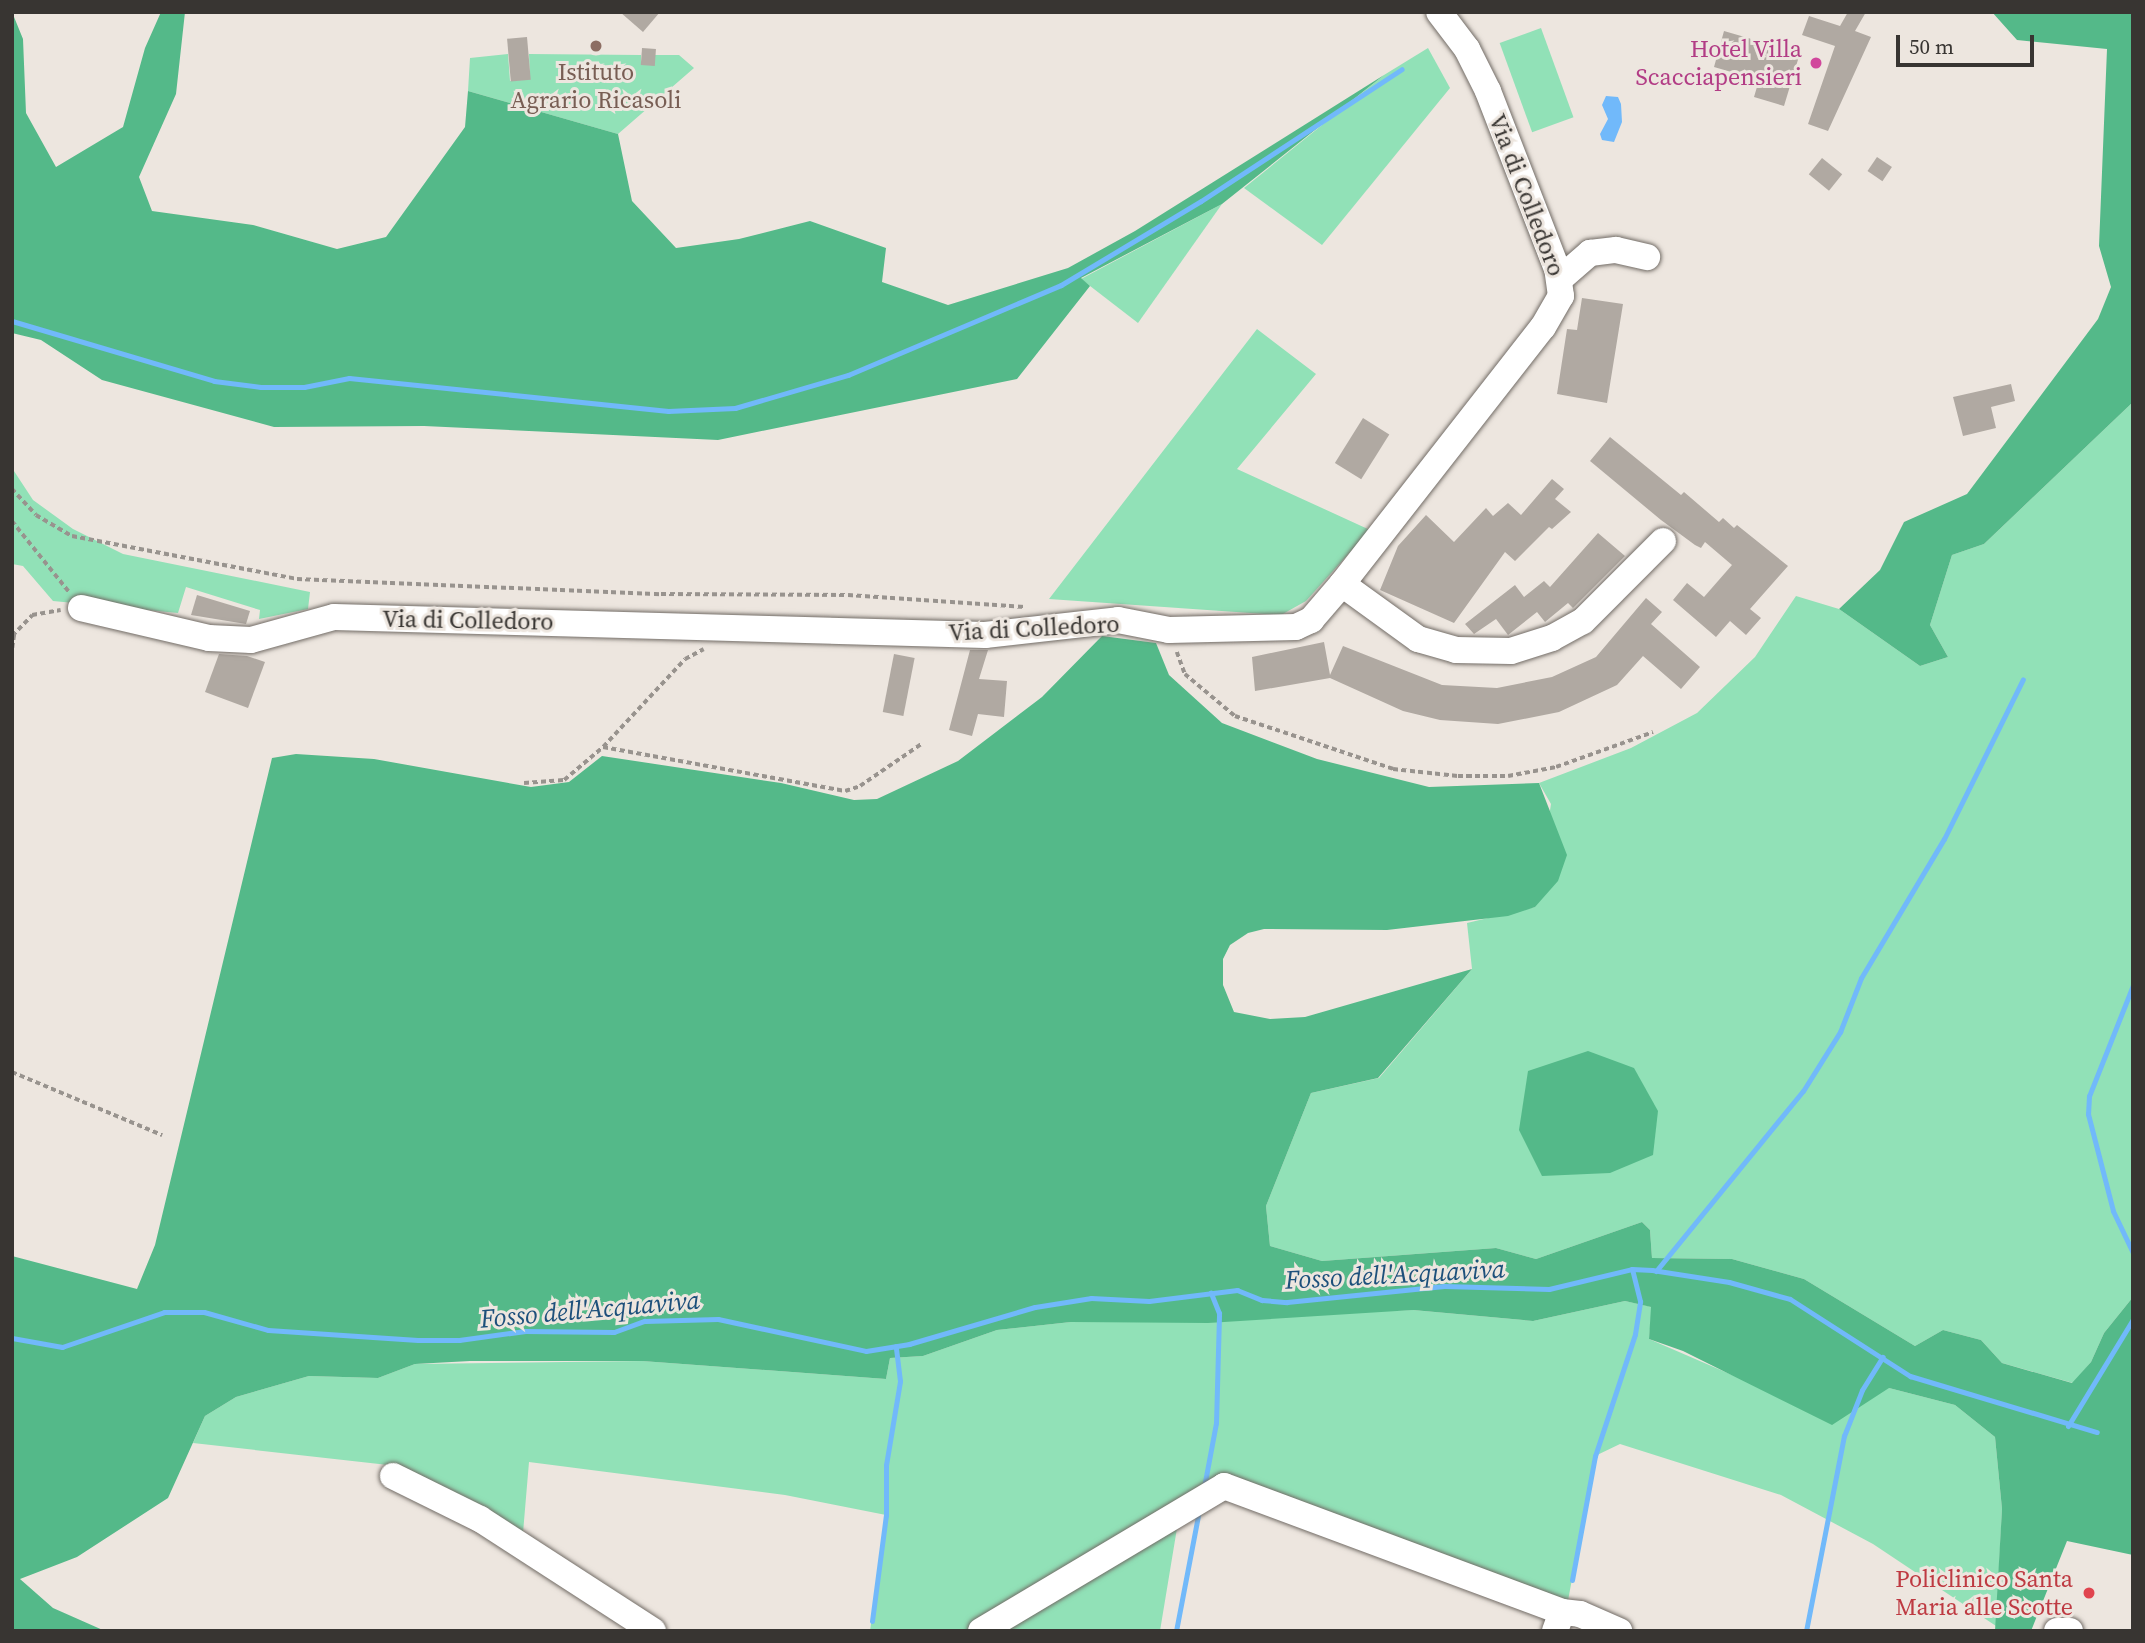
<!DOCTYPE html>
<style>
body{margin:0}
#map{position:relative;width:2145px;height:1643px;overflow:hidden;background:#ede6df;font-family:"Source Serif 4",serif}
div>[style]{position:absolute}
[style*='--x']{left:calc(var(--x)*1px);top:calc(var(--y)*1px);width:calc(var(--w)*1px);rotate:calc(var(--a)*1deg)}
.green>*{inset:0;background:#91e1b7;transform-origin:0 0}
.forest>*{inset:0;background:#54b989}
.water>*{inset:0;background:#71b9fa}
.stream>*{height:5px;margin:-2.5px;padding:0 2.5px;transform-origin:2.5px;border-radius:2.5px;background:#71b9fa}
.building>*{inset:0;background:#b0a9a2;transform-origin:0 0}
.path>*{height:3.5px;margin-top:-1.75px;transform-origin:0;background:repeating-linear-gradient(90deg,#98938e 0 5px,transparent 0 8.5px)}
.roads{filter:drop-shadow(0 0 2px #726c66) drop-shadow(0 0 2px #726c66)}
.minor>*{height:26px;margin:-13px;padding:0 13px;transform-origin:13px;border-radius:13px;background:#fff}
.dots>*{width:19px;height:19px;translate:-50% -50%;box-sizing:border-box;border:4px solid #ede6df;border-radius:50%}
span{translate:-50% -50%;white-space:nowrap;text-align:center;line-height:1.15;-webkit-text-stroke:6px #ede6df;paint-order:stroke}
.hotel-label{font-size:24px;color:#b23c85}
.right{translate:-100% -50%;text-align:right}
.education-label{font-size:24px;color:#785e54}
.street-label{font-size:24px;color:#383532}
.health-label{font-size:24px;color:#be3a42}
.water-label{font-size:26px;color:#1d507b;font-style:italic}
.frame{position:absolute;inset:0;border:14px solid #383532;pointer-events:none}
.scale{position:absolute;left:1896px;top:35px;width:138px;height:32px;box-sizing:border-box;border:4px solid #383532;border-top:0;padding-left:9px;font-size:21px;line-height:24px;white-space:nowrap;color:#383532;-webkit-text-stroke:5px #ede6df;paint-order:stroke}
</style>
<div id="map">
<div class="green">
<i style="left:1541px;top:28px;width:95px;height:44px;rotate:70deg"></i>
<i style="clip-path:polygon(1428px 48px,1450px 88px,1322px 245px,1244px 188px,1384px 75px)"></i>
<i style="clip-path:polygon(508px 54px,510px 81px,530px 79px,529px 54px,641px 55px,641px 65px,655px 55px,679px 55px,694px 68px,618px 134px,468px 91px,470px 58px)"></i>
<i style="clip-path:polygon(1222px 204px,1138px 323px,1081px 279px)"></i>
<i style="clip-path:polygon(1257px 329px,1316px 374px,1237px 469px,1370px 530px,1306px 601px,1281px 615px,1049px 599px)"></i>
<i style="clip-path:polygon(2133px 402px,2133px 1297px,2104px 1333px,2091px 1362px,2073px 1383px,2002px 1363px,1981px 1340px,1943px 1330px,1915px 1346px,1804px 1279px,1732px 1259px,1652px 1258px,1650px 1230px,1642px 1222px,1536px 1259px,1496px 1248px,1322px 1261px,1270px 1246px,1266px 1206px,1311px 1093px,1379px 1078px,1472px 969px,1467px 923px,1535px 907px,1551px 804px,1539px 783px,1631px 748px,1697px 713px,1755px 657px,1796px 596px,1839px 609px,1920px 666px,1948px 657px,1930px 625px,1952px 555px,1984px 544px)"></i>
<i style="clip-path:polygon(12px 468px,33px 500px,73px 529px,123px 554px,310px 592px,308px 609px,259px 619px,260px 610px,186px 587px,178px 613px,53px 601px,23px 566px,12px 564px)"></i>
<i style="clip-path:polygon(1625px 1301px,1652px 1307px,1649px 1339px,1753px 1384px,1889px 1388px,1955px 1405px,1995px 1437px,2002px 1509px,1996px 1626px,1873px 1544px,1781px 1495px,1620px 1444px,1595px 1456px,1567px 1606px,1223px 1481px,1181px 1504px,1160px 1631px,870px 1631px,886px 1515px,785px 1495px,529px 1462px,523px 1533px,397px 1466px,193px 1443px,205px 1416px,236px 1397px,309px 1376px,378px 1378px,415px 1364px,642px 1361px,886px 1379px,890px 1358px,923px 1356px,997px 1330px,1071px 1322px,1413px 1310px,1533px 1321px)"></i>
</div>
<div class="forest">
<i style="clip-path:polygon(12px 12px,23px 39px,26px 113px,56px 167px,123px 127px,145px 48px,161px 12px,185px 12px,176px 94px,139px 177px,152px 211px,253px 225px,337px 249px,386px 237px,465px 127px,468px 91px,618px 134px,632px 201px,676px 248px,739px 239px,810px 221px,886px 248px,882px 282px,948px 305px,1068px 268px,1135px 231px,1384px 75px,1222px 204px,1081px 278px,1090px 286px,1017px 379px,718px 440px,424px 426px,274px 427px,102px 380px,41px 340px,12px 333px)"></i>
<i style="clip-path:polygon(1992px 12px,2133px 12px,2133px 402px,1984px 544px,1952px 555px,1930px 625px,1948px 657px,1920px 666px,1839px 609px,1880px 570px,1904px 522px,1967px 494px,2098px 319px,2111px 287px,2099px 246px,2107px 49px,2017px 40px)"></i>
<i style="clip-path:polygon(1102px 636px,1156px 643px,1169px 675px,1222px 723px,1317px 759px,1429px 787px,1539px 783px,1567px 855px,1558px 881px,1535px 907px,1508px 916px,1387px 930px,1264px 929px,1248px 933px,1230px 945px,1223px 959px,1223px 985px,1234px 1012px,1270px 1019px,1305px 1017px,1472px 969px,1378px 1078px,1311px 1093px,1266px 1206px,1270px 1246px,1322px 1261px,1496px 1248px,1536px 1259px,1642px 1222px,1650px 1230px,1652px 1258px,1732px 1259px,1804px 1279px,1915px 1346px,1943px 1330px,1981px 1340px,2002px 1363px,2072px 1383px,2091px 1362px,2104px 1333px,2133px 1297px,2133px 1555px,2067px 1541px,2031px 1631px,1995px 1631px,2002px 1509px,1995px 1437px,1955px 1405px,1889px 1388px,1832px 1425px,1683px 1351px,1649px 1339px,1651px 1307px,1625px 1301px,1533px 1321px,1413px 1310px,1208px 1323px,1071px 1322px,997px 1330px,923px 1356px,890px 1358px,886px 1379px,642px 1361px,470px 1361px,415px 1364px,378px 1378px,309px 1376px,236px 1397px,205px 1416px,168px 1498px,77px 1557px,20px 1579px,53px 1608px,105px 1631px,12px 1631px,12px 1256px,137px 1289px,155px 1245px,272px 758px,296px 754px,374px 759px,531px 787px,569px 782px,602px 756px,781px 783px,854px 800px,877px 799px,958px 761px,1042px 697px)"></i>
<i style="clip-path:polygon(1588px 1051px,1634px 1068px,1658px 1111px,1653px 1155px,1610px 1173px,1542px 1176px,1519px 1130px,1528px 1071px)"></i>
</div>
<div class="water">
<i style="clip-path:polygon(1606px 96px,1618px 97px,1621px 104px,1622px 122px,1614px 142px,1602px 140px,1600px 134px,1608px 119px,1602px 105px)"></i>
</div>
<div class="stream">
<i style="--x:12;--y:321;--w:211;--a:16.5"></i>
<i style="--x:214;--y:381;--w:47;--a:7.3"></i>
<i style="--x:261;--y:387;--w:43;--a:0"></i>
<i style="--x:304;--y:387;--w:46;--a:-11.3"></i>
<i style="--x:349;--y:378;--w:321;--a:5.9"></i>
<i style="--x:668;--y:411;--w:67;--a:-2.6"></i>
<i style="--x:735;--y:408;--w:118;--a:-16.3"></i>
<i style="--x:848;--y:375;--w:231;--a:-22.9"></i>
<i style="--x:1061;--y:285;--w:163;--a:-31"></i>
<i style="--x:1201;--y:201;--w:240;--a:-33.3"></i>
<i style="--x:2133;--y:985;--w:119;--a:111.6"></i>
<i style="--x:2089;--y:1096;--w:18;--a:93"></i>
<i style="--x:2088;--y:1114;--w:100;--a:75.5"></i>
<i style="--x:2113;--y:1211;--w:47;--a:64.5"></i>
<i style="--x:1656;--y:1271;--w:232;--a:-50.8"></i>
<i style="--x:1803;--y:1091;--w:70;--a:-57.9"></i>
<i style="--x:1840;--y:1032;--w:58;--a:-68.7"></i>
<i style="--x:1861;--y:978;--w:162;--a:-59.2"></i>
<i style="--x:1944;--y:839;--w:178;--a:-63.7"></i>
<i style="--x:12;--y:1338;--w:51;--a:10.2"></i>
<i style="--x:62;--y:1347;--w:108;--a:-18.9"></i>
<i style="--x:164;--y:1312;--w:40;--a:0"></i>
<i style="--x:204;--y:1312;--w:66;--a:15.7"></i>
<i style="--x:268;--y:1330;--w:150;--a:3.8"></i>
<i style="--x:418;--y:1340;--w:41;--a:0"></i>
<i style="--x:459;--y:1340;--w:67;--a:-7.8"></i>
<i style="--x:525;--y:1331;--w:89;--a:0.6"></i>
<i style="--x:614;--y:1332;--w:33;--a:-20"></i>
<i style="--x:645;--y:1321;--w:73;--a:-1.6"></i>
<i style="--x:718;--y:1319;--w:151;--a:12.2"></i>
<i style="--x:866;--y:1351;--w:44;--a:-9.2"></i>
<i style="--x:909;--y:1344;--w:131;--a:-16.4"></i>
<i style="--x:1035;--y:1307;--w:57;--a:-9.1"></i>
<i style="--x:1091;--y:1298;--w:58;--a:3"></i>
<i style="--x:1149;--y:1301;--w:89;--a:-7.1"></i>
<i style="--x:1237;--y:1290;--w:27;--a:22"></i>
<i style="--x:1262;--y:1300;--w:25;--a:5"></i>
<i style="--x:1287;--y:1302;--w:158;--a:-5.8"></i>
<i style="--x:1444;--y:1286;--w:105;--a:1.6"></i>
<i style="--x:1549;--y:1289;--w:85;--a:-13.5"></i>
<i style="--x:1632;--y:1269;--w:20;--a:3"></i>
<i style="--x:1652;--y:1270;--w:78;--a:8.9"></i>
<i style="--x:1729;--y:1282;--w:63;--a:15.6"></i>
<i style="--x:1790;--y:1299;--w:143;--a:32.7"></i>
<i style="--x:1910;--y:1376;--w:195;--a:16.7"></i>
<i style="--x:2068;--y:1426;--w:125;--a:-58.7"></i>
<i style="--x:1204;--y:1487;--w:65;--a:-79.4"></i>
<i style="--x:1216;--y:1423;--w:110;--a:-88.4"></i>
<i style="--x:1219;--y:1313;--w:22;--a:-112"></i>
<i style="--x:1572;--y:1580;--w:126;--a:-79.5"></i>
<i style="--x:1595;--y:1456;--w:128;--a:-71.8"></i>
<i style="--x:1635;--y:1334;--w:33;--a:-81"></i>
<i style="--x:1640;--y:1301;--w:33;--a:-104"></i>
<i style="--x:872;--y:1621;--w:107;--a:-82.5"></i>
<i style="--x:886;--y:1515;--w:50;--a:-90"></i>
<i style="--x:886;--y:1465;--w:85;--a:-80.5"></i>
<i style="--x:900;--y:1381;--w:35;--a:-97"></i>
<i style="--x:1176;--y:1631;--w:123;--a:-79.2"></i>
<i style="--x:1806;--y:1631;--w:199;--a:-79"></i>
<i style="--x:1844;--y:1436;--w:49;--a:-68.6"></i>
<i style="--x:1862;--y:1390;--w:39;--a:-58"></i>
</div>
<div class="building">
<i style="clip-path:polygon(620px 12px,660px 12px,643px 32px)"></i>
<i style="clip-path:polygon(1848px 12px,1866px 12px,1855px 31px,1871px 37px,1828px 131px,1808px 124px,1835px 46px,1802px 35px,1809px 16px,1840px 26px)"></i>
<i style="clip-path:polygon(1724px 31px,1800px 53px,1784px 106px,1754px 97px,1759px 80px,1714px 67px)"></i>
<i style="left:527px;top:37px;width:43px;height:20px;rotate:85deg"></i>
<i style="left:642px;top:48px;width:14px;height:17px;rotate:4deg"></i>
<i style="left:1877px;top:157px;width:18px;height:17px;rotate:34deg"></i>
<i style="left:1822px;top:158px;width:26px;height:21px;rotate:39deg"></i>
<i style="clip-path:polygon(1582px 298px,1623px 304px,1607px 403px,1557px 394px,1567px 329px,1577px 330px)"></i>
<i style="clip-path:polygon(2011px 384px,2015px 401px,1991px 407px,1996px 428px,1963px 436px,1953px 397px)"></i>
<i style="left:1363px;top:418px;width:31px;height:53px;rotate:32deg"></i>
<i style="clip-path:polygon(1610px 437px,1681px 495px,1684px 492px,1719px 522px,1723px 518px,1734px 528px,1737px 525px,1788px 566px,1750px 609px,1761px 618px,1746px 635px,1730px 621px,1716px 637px,1673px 600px,1687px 583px,1704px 597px,1732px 565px,1705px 542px,1701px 548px,1695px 545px,1661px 520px,1590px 461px)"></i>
<i style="clip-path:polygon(1552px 479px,1564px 489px,1555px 499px,1571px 512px,1552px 529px,1549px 527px,1515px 561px,1505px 552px,1454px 623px,1380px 590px,1398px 546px,1426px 515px,1454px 542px,1486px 508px,1493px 516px,1508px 503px,1521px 515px)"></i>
<i style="clip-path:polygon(1598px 533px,1625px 556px,1573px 608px,1568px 603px,1545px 622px,1537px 612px,1508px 635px,1496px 619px,1474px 634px,1465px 624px,1515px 585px,1524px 597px,1544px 581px,1550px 587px)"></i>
<i style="clip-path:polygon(197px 595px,250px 611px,246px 624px,191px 615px)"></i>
<i style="clip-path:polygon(1646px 598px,1662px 612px,1651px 624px,1700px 667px,1681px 689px,1643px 656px,1617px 685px,1559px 712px,1498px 724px,1440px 720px,1403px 711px,1330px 678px,1255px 691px,1252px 657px,1324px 642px,1330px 675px,1343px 646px,1442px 685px,1497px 688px,1552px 677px,1596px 657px)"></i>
<i style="clip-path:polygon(970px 650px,988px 650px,979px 679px,1007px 681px,1004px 717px,978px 714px,972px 736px,949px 730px)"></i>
<i style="clip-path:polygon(219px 654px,247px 656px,265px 662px,248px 708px,205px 692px)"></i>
<i style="left:894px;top:654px;width:21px;height:59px;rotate:11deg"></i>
</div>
<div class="path">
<i style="--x:12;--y:489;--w:35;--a:47"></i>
<i style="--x:36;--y:515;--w:42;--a:30.3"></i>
<i style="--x:72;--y:536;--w:229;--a:10.8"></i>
<i style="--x:297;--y:579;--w:364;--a:2.4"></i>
<i style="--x:661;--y:594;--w:187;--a:0.3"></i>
<i style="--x:848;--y:595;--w:178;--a:3.9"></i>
<i style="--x:12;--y:521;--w:91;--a:51.2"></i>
<i style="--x:12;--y:636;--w:29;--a:-46"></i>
<i style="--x:32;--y:615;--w:29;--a:-10"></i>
<i style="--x:12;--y:648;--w:14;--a:-82"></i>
<i style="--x:1177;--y:652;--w:23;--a:70"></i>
<i style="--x:1185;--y:674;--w:65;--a:40"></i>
<i style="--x:1235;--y:716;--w:167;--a:18.5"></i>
<i style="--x:1393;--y:769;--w:65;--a:6.1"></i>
<i style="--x:1458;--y:776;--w:50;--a:0"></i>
<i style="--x:1508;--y:776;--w:49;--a:-10.6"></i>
<i style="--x:1556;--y:767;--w:103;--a:-19.8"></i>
<i style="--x:603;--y:747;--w:246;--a:10.3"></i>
<i style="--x:845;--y:791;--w:16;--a:-18"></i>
<i style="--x:860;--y:786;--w:74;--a:-34.5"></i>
<i style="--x:524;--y:783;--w:40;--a:-4.3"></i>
<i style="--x:564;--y:780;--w:51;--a:-40.2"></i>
<i style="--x:603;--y:747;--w:120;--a:-47"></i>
<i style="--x:685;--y:659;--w:21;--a:-28"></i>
<i style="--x:12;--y:1072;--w:163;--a:22.8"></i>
</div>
<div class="roads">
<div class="minor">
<i style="--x:1560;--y:279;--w:40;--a:-41"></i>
<i style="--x:1590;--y:253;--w:26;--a:-7"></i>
<i style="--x:1616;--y:250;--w:32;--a:13"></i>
<i style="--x:1342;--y:584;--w:94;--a:35.9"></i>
<i style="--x:1418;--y:639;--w:40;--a:16"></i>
<i style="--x:1456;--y:650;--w:55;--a:1"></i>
<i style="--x:1511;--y:651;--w:43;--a:-17.6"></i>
<i style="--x:1552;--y:638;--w:35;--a:-29"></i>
<i style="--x:1583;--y:621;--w:113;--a:-45"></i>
<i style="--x:81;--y:608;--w:131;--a:13.2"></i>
<i style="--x:209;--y:638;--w:42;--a:2.7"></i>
<i style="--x:251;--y:640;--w:86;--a:-15.5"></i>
<i style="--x:334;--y:617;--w:651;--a:1.58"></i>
<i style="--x:985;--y:635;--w:134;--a:-6.4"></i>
<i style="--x:1118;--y:620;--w:52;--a:11.1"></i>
<i style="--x:1169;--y:630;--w:127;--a:-1.4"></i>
<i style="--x:1296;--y:627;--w:17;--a:-25"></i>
<i style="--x:1311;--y:620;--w:48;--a:-49.3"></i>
<i style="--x:1342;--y:584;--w:326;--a:-52"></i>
<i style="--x:1543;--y:327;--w:36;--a:-60"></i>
<i style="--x:1561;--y:296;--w:27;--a:-98"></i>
<i style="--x:1557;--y:269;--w:191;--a:-111.2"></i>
<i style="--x:1488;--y:91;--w:47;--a:-116.6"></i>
<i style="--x:1467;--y:49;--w:46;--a:-127.1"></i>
<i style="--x:393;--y:1476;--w:97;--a:26.3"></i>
<i style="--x:480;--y:1519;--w:206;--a:32.9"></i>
<i style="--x:981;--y:1631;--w:283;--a:-30.8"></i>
<i style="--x:1224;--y:1486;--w:361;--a:20.4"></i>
<i style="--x:1555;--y:1631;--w:20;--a:-70"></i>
<i style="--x:1562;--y:1612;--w:18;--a:6"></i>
<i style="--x:1580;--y:1614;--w:43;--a:23.6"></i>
<i style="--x:2057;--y:1631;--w:13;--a:0"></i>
</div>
</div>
<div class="dots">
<i style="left:596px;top:46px;background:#8d6e63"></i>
<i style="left:1816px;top:63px;background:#d1479c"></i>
<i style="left:2089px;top:1593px;background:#e0444e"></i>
</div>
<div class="hotel-label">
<span class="right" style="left:1802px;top:63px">Hotel Villa<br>Scacciapensieri</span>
</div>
<div class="education-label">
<span style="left:596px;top:86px">Istituto<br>Agrario Ricasoli</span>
</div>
<div class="street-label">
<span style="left:1527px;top:195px;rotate:69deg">Via di Colledoro</span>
<span style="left:468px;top:620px;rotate:1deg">Via di Colledoro</span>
<span style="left:1034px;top:628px;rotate:-3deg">Via di Colledoro</span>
</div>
<div class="health-label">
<span class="right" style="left:2073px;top:1593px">Policlinico Santa<br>Maria alle Scotte</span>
</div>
<div class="water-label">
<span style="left:1395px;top:1275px;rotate:-3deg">Fosso dell'Acquaviva</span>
<span style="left:590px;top:1310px;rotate:-5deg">Fosso dell'Acquaviva</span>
</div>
<div class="frame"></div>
<div class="scale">50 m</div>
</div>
